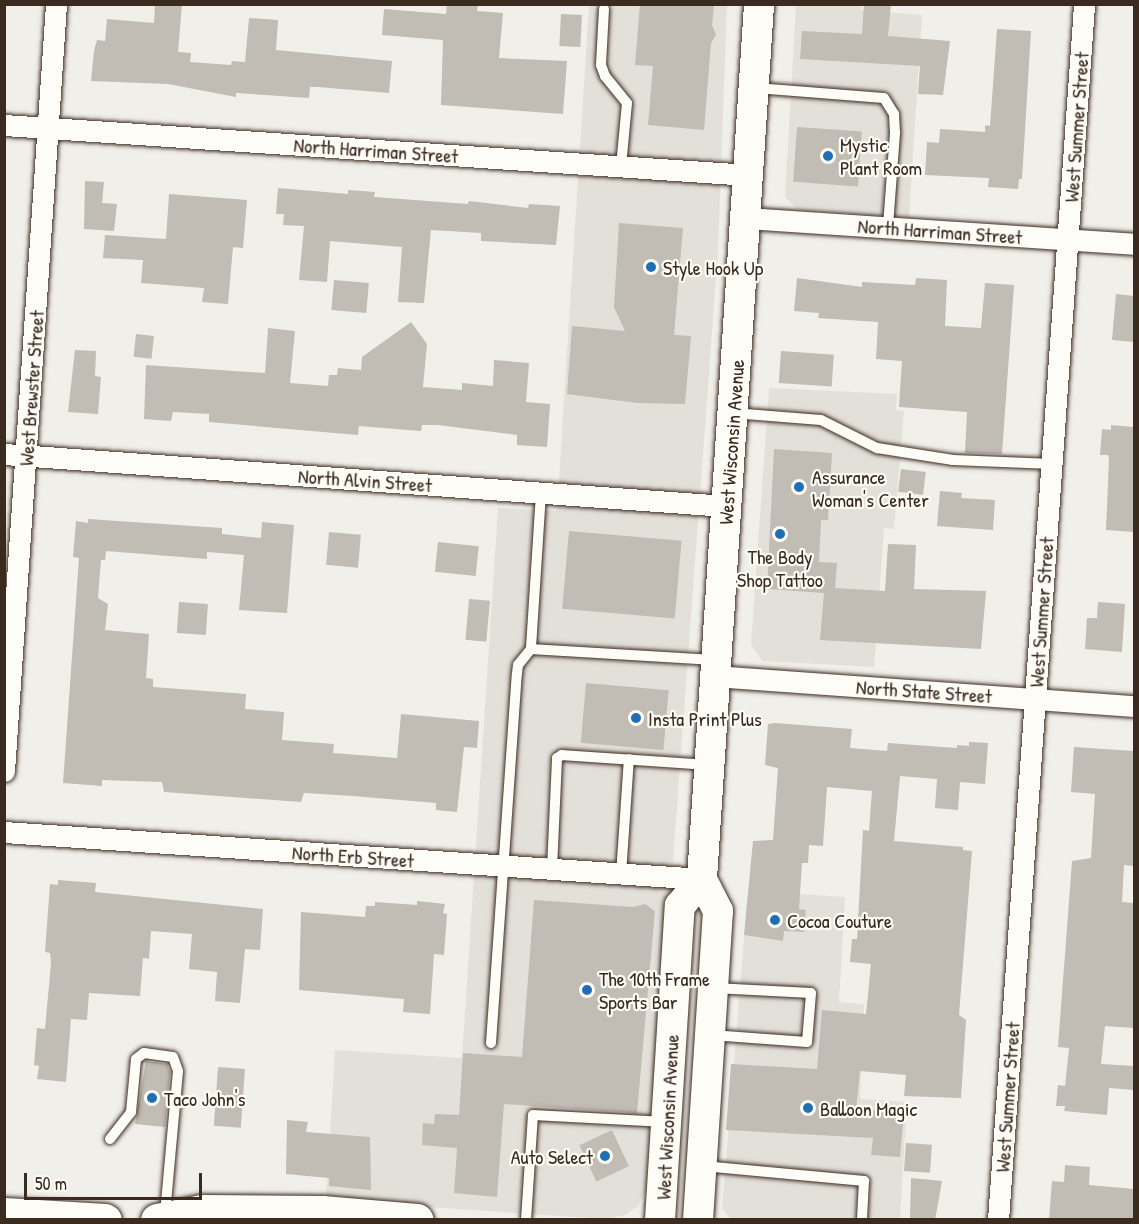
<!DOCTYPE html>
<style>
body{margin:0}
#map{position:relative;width:1139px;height:1224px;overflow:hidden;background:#f1efea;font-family:"Patrick Hand",sans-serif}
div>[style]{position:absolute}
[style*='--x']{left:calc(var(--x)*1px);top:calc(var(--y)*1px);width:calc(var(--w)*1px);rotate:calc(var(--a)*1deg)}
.built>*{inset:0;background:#e3e0da}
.building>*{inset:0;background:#c1bcb4;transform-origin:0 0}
.roads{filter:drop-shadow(0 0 2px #3b2a1e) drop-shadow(0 0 2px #3b2a1e)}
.lane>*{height:10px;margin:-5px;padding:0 5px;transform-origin:5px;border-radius:5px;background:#fdfcf7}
.street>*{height:21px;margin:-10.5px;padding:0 10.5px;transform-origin:10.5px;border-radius:10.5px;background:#fdfcf7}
.secondary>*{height:30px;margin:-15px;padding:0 15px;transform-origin:15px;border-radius:15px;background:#fdfcf7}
.primary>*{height:33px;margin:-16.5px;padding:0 16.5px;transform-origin:16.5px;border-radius:16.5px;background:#fdfcf7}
.dots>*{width:16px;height:16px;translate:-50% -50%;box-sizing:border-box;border:3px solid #fdfcf7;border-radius:50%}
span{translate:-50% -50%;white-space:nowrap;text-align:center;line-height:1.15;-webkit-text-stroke:4.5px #fdfcf7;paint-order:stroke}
.street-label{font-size:20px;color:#3b2a1e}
.poi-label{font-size:20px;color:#3b2a1e}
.left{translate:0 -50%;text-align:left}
.right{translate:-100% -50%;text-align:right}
.frame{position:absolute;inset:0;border:6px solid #3b2a1e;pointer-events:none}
.scale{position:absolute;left:24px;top:1173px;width:178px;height:27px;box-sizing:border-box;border:3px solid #3b2a1e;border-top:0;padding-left:8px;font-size:18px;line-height:21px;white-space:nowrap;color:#3b2a1e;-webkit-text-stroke:4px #fdfcf7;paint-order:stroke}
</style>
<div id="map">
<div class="built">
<i style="clip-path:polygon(589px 5px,727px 5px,718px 251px,649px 1185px,638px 1206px,625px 1215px,605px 1219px,326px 1200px,335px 1050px,462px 1058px,498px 508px,557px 511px)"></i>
<i style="clip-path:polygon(796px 5px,861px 5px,861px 10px,922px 15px,909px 218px,797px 209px,785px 197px)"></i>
<i style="clip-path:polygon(769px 388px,897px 394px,896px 410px,904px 411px,894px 529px,884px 528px,874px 667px,762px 661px,751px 644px)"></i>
<i style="clip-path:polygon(748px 891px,845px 897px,839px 1002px,864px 1004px,860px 1099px,907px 1102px,900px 1219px,731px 1219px,722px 1209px)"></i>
</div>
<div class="building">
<i style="clip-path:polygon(155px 4px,182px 4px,178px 52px,191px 53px,190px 62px,231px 65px,232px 61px,245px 62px,249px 18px,278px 20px,276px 50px,392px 61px,389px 93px,318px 87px,310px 87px,309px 98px,236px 93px,236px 97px,168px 84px,91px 81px,94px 51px,97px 40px,105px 41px,107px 19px,154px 23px)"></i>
<i style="clip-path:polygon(447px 4px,478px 4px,477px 11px,503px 13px,499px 58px,567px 61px,563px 114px,441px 105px,443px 40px,382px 35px,384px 9px,446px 14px)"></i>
<i style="clip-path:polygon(640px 4px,714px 4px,712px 25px,716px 35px,711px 43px,704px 130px,648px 125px,653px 66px,635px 65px)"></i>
<i style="clip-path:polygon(864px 4px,891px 4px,888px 36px,950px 41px,943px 95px,918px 94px,920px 66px,800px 59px,802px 31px,862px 34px)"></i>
<i style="left:561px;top:14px;width:21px;height:32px;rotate:3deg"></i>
<i style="clip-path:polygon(997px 29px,1031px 31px,1022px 179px,1019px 179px,1018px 189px,988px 187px,989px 178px,925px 175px,927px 142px,939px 143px,940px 129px,985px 132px,985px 125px,990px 126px)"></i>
<i style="left:797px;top:127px;width:65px;height:55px;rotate:4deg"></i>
<i style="clip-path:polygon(85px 181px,104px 182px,102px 203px,117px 204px,114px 231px,84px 229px)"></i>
<i style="clip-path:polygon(278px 188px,348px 194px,348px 190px,375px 192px,374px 197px,468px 204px,469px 201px,528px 208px,529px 204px,560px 206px,556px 245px,481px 241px,481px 233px,431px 230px,424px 303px,398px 302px,402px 247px,330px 241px,327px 282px,299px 280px,304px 226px,283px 225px,284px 214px,276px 214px)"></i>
<i style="clip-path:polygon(169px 194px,247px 200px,243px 248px,233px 247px,228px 304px,202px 302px,204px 288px,141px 283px,143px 260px,103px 258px,105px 235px,166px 239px)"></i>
<i style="clip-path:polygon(619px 223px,683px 228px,674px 335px,691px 336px,685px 404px,637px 403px,567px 394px,572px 326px,625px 331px,614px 307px)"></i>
<i style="clip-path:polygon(797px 278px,862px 287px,862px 282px,915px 285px,916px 278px,947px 280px,945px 326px,981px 328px,985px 283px,1014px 285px,1002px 454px,965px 453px,967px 412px,899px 407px,902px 361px,876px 359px,878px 322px,818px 318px,819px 313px,794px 311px)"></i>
<i style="left:334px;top:280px;width:35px;height:30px;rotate:5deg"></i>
<i style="clip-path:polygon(1116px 294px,1134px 296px,1134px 342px,1112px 340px)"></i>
<i style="clip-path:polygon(411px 322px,427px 344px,423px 387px,462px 390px,462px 383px,493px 386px,494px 360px,529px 363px,526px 402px,550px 404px,547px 447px,517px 445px,517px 435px,438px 425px,422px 425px,421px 431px,359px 426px,358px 435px,209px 422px,209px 414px,173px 412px,171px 421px,144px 419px,146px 365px,265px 373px,268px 328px,295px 331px,290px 383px,328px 386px,329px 375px,337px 375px,338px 368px,361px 370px,362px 357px)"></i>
<i style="left:136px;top:334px;width:18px;height:23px;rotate:6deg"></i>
<i style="clip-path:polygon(75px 350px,96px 351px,95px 376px,101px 377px,98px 414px,68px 412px)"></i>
<i style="left:781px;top:351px;width:53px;height:32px;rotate:4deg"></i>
<i style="clip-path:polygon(1111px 425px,1134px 427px,1134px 532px,1106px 530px,1109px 459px,1108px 455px,1100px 455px,1102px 429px,1111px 430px)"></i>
<i style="clip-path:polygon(774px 449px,832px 453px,828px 520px,821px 520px,819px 562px,837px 563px,835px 588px,885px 591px,888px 544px,916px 545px,914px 589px,986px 591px,981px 649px,820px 640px,824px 593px,767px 589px)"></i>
<i style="left:901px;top:469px;width:25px;height:23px;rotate:7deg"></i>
<i style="clip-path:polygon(940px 491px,962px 493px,961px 498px,995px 500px,993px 530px,937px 526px)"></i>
<i style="clip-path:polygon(88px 519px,222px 528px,222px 534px,261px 538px,262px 522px,294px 525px,287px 613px,239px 610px,244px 555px,207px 552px,207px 559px,106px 551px,105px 560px,101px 560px,98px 598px,108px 604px,105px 630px,149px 634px,146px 678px,153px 679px,153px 687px,246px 694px,245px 709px,284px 712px,282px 740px,334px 744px,333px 753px,397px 758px,401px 714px,479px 721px,477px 748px,464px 747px,457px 812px,436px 810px,436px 803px,353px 796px,304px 793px,301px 802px,164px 792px,162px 782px,102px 780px,102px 786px,63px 783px,79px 558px,73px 557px,76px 521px,88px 523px)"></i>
<i style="left:569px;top:531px;width:113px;height:78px;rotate:5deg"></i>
<i style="left:329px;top:532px;width:32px;height:33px;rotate:5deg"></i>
<i style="left:438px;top:542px;width:41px;height:30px;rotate:6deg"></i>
<i style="left:469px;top:599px;width:21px;height:41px;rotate:5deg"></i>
<i style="left:179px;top:602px;width:29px;height:31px;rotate:4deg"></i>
<i style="clip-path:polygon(1098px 602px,1125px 604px,1122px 652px,1085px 649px,1087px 618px,1097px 618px)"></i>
<i style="left:586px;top:683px;width:83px;height:60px;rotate:5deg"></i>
<i style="clip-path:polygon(775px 723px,852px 729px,850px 748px,887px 751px,888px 743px,957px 748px,957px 745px,969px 746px,969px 742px,988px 743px,985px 784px,960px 782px,958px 810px,935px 808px,937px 779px,900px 776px,894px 841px,963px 847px,963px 850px,972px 851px,959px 1015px,966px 1020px,961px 1098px,904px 1096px,906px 1075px,860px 1071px,856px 1109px,904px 1113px,900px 1157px,871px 1155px,873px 1138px,726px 1130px,731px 1064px,817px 1069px,822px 1010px,866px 1014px,871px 964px,850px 962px,852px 939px,857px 939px,863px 830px,869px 831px,872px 791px,827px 787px,823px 846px,809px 845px,808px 863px,802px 863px,799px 909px,806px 910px,804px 932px,784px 931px,783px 941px,744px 935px,753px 841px,773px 840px,778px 768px,765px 765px,768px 724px)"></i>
<i style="clip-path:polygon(1074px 747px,1134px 751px,1134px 866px,1124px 865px,1122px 902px,1134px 903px,1134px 1028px,1105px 1026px,1101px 1064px,1134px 1066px,1134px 1090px,1109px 1088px,1107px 1115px,1064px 1111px,1065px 1106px,1056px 1106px,1058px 1085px,1065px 1086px,1069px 1048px,1058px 1047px,1072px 861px,1091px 858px,1095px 794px,1071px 792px)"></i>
<i style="clip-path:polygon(58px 880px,96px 883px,95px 892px,263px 909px,260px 950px,245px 949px,240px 1003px,215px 1001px,217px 972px,189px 969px,192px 934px,151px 931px,149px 959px,143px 958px,140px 996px,89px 993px,87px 1020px,71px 1019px,66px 1082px,37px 1079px,39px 1066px,34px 1065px,37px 1028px,45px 1029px,51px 963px,50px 953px,45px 952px,50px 884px,58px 885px)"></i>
<i style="clip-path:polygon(534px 900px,633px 907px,645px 904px,655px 911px,637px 1113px,504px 1104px,497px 1197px,454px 1193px,457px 1148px,422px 1145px,423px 1123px,434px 1124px,435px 1114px,459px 1115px,463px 1053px,522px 1057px)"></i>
<i style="clip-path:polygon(417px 901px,445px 904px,443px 913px,447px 914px,444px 955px,434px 954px,430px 1014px,403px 1012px,404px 999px,299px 990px,301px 912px,365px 917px,366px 906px,375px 906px,375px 902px,417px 905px)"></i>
<i style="clip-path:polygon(146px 1061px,167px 1064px,170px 1072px,165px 1127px,135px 1124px)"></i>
<i style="left:218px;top:1067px;width:27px;height:59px;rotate:4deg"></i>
<i style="clip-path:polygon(287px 1120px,308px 1122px,306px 1132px,370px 1137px,371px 1190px,329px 1186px,329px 1178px,286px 1174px)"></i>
<i style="left:612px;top:1130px;width:40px;height:36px;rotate:65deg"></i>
<i style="left:906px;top:1143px;width:26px;height:28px;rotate:4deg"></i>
<i style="clip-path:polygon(1065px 1165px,1090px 1167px,1089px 1185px,1134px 1189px,1134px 1220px,1049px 1220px,1052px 1181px,1064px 1182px)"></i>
<i style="clip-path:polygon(911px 1178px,942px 1181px,935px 1220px,910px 1220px)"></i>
</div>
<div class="roads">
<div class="lane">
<i style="--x:604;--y:9;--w:56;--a:93.1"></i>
<i style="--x:601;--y:65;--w:12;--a:70"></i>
<i style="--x:605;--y:76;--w:35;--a:51"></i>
<i style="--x:627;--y:103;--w:63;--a:95.4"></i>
<i style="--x:756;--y:88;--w:128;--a:4.5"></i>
<i style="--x:884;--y:98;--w:19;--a:58"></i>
<i style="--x:894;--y:114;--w:19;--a:87"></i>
<i style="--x:895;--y:133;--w:94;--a:94.3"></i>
<i style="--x:733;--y:413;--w:88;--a:4.5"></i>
<i style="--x:821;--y:420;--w:63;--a:26.6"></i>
<i style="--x:877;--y:448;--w:77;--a:9"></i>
<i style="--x:953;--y:460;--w:100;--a:2.3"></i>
<i style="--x:541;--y:493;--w:156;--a:93.7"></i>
<i style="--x:531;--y:649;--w:183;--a:3.4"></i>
<i style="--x:552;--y:869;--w:111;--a:-87.4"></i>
<i style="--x:557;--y:758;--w:6;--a:-31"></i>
<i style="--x:562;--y:755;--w:146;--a:3.9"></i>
<i style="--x:621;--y:875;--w:116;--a:-86.1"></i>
<i style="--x:711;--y:1035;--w:96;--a:4.2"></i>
<i style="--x:807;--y:1042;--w:49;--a:-85.3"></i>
<i style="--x:811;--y:993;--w:97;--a:-177"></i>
<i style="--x:491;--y:1043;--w:370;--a:-86"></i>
<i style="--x:517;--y:674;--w:9;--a:-84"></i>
<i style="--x:518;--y:665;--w:21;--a:-51"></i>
<i style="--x:110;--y:1139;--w:34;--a:-52"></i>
<i style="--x:131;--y:1112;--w:53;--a:-84.6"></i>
<i style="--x:136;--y:1059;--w:10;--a:-37"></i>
<i style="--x:144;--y:1053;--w:29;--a:8"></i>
<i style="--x:173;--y:1057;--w:15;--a:70"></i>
<i style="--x:178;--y:1071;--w:143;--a:95.2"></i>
<i style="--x:703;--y:1166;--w:162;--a:5.3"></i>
<i style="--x:864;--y:1181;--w:39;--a:93"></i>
<i style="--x:526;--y:1220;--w:105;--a:-86.2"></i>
<i style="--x:533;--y:1115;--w:133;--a:3"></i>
</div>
<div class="street">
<i style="--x:4;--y:125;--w:746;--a:3.84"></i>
<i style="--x:745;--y:218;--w:390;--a:3.8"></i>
<i style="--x:4;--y:454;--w:724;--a:4.12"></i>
<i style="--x:714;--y:676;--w:421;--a:4.1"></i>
<i style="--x:4;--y:771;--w:769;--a:-86.12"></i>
<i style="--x:4;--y:832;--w:700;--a:3.85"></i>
<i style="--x:998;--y:1220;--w:1219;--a:-85.95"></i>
</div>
<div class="secondary">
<i style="--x:660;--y:1220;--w:315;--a:-86.4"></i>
<i style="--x:680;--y:906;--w:35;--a:-51"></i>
<i style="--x:698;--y:1220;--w:310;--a:-86.3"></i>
<i style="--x:718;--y:911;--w:36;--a:-117"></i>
<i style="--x:702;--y:879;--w:877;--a:-86.27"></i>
</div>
<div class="primary">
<i style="--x:4;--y:1214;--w:101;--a:3.4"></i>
<i style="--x:157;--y:1220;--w:46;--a:-11.3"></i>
<i style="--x:202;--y:1211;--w:120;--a:0.5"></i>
<i style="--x:322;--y:1212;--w:95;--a:4.8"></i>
</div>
</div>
<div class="dots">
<i style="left:828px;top:156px;background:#1f6fb2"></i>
<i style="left:651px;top:267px;background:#1f6fb2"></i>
<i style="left:799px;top:487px;background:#1f6fb2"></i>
<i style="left:780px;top:534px;background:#1f6fb2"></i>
<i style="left:636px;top:718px;background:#1f6fb2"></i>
<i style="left:775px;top:920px;background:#1f6fb2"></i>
<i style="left:587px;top:990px;background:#1f6fb2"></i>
<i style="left:152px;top:1098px;background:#1f6fb2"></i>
<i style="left:808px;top:1108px;background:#1f6fb2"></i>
<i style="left:605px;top:1156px;background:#1f6fb2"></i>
</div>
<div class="street-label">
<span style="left:1076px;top:127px;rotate:-86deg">West Summer Street</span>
<span style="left:376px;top:150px;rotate:4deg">North Harriman Street</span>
<span style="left:940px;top:231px;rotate:4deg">North Harriman Street</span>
<span style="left:31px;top:388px;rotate:-86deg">West Brewster Street</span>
<span style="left:731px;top:442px;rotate:-86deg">West Wisconsin Avenue</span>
<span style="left:365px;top:480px;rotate:4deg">North Alvin Street</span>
<span style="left:1041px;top:612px;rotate:-86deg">West Summer Street</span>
<span style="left:924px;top:691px;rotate:4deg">North State Street</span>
<span style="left:353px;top:856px;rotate:4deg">North Erb Street</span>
<span style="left:1007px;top:1097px;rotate:-86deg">West Summer Street</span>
<span style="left:667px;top:1117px;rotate:-87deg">West Wisconsin Avenue</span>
</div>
<div class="poi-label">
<span class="left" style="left:840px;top:156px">Mystic<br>Plant Room</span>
<span class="left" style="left:663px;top:267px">Style Hook Up</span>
<span class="left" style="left:812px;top:488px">Assurance<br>Woman's Center</span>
<span style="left:780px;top:568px">The Body<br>Shop Tattoo</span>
<span class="left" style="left:648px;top:718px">Insta Print Plus</span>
<span class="left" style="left:787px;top:920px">Cocoa Couture</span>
<span class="left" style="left:599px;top:990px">The 10th Frame<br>Sports Bar</span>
<span class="left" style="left:164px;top:1098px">Taco John's</span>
<span class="left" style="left:820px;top:1108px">Balloon Magic</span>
<span class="right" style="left:593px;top:1156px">Auto Select</span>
</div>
<div class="frame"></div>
<div class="scale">50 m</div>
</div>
